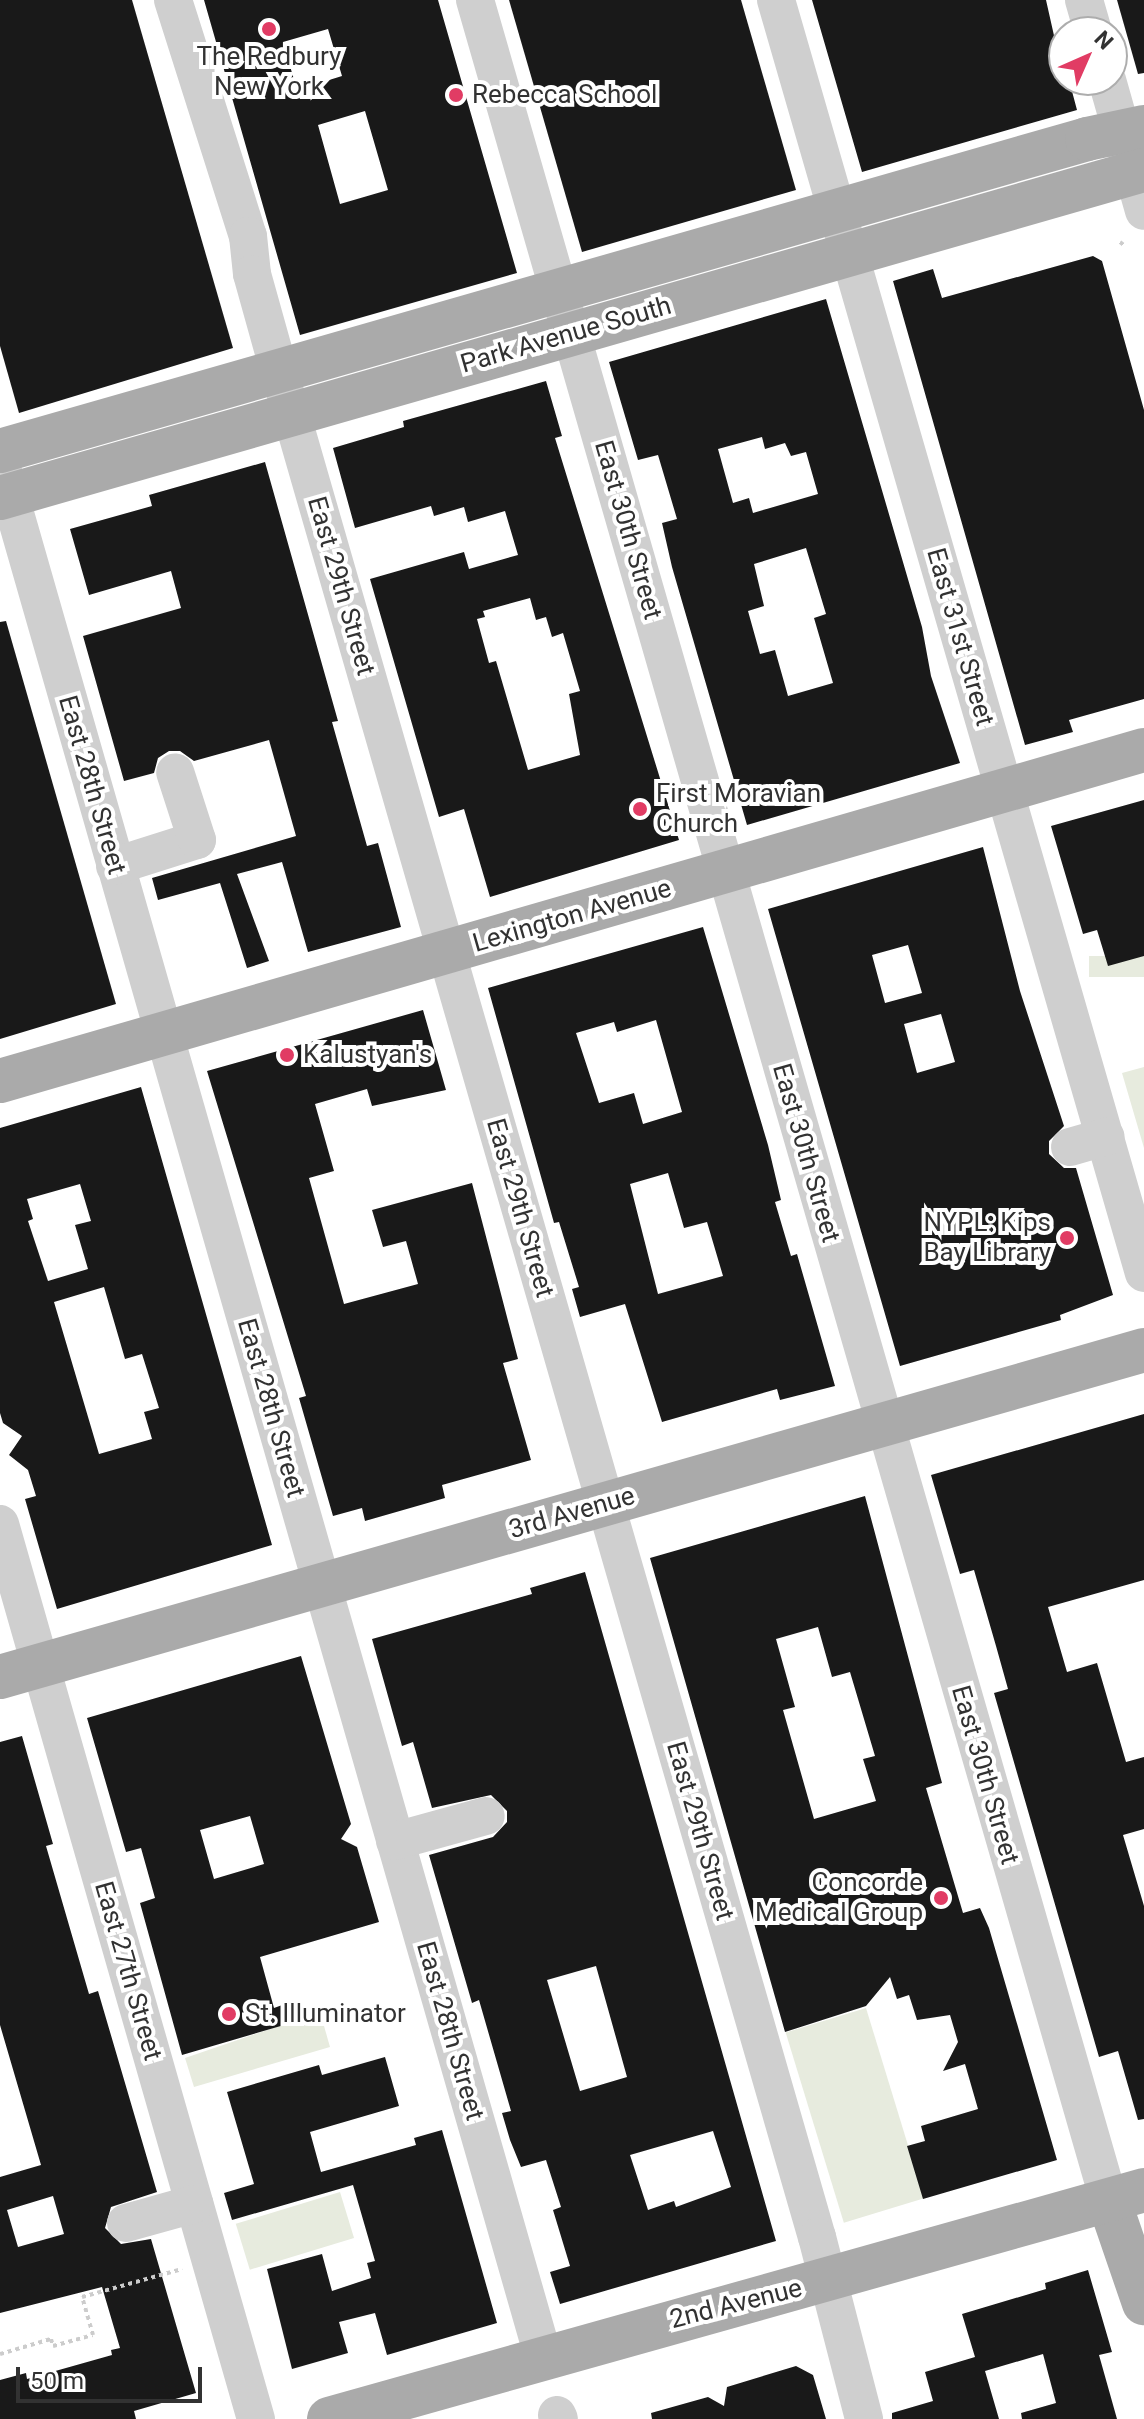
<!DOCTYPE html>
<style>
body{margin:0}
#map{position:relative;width:1144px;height:2419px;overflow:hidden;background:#fff;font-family:Roboto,sans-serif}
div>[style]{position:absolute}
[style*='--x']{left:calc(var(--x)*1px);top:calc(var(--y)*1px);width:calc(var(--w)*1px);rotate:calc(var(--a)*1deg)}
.green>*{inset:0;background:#e7ebde;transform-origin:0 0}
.building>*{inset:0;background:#191919}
.path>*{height:4px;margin-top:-2px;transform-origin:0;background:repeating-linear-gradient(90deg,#ccc 0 4px,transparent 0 8px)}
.minor>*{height:38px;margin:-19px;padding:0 19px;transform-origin:19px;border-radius:19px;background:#cfcfcf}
.major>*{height:44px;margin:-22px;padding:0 22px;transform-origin:22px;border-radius:22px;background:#aaa}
.dots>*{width:22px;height:22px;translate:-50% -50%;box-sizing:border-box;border:4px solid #fff;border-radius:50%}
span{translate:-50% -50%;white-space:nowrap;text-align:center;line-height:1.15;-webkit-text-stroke:8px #fff;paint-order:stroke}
.poi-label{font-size:26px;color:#323232}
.left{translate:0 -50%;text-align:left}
.right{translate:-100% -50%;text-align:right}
.street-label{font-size:26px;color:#323232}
.north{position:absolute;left:1048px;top:16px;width:80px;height:80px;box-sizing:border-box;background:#fff;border:2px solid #adadad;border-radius:50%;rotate:45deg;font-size:22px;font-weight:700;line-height:32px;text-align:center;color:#323232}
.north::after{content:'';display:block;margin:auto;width:28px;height:36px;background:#e13c64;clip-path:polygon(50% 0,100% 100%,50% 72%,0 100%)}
.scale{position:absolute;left:16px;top:2367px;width:186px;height:36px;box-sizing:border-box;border:4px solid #323232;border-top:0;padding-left:10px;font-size:24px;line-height:28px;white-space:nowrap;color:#323232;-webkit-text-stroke:6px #fff;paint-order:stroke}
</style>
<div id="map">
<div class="green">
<i style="left:1144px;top:956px;width:21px;height:55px;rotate:90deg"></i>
<i style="clip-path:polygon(1144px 1067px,1144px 1148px,1122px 1073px)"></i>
<i style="left:866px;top:2008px;width:199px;height:84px;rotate:73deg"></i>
<i style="clip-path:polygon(320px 2012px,330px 2047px,194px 2087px,185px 2058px)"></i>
<i style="left:340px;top:2192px;width:48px;height:109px;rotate:73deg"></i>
</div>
<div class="building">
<i style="clip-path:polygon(0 0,132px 0,233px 348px,19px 413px,0 346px)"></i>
<i style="clip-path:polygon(evenodd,204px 0,438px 0,517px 273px,300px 335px,204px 0,328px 29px,342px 76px,297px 90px,283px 42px,328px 29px,204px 0,365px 111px,388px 190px,340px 204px,318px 125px,365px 111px)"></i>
<i style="clip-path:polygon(509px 0,741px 0,796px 190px,582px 252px)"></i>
<i style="clip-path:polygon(812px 0,1046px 0,1064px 80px,1069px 80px,1077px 110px,862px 172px)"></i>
<i style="clip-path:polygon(1117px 0,1144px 0,1144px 73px,1138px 74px)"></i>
<i style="clip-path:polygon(1093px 256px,1102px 261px,1144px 410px,1144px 699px,1069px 720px,1073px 732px,1025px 745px,893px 281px,933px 269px,942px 298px)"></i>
<i style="clip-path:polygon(evenodd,826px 299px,922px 627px,931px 676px,960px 763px,747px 825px,672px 567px,662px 523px,677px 519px,658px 455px,638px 460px,609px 362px,826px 299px,762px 437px,765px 449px,785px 443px,791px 456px,806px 452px,818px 494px,753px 513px,749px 498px,733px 503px,718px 449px,762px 437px,826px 299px,806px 548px,826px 614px,814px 618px,833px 683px,788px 696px,775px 650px,760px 654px,748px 611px,764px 606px,754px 564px,806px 548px)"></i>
<i style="clip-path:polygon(evenodd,546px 381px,562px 436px,555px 438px,679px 840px,490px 897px,464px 809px,439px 817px,370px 579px,464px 552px,469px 569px,518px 555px,505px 511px,468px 522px,464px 507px,434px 516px,431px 506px,355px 528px,333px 448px,404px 427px,403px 421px,546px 381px,530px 598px,536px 620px,546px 617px,552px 637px,563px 633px,580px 691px,569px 694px,580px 755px,528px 770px,496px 661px,489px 663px,477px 619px,485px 617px,483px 611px,530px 598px)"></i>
<i style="clip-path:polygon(265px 462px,338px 721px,332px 722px,367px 846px,378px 843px,401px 927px,308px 952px,282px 862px,237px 874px,269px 961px,247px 968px,220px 883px,158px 900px,152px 878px,296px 836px,269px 740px,194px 761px,180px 751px,169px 751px,158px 758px,154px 773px,124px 781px,83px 636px,181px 608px,171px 571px,89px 595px,70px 529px,152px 506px,149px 495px)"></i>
<i style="clip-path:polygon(6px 621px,116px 1004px,0 1039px,0 622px)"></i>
<i style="clip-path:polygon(1144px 800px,1144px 956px,1108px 966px,1097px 930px,1083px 934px,1051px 826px)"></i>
<i style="clip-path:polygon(evenodd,983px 847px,1020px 991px,1064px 1126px,1049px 1141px,1049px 1154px,1064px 1168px,1076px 1168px,1113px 1295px,1060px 1315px,1061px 1320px,900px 1366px,768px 909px,983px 847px,908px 945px,922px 993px,885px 1003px,872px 955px,908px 945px,983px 847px,941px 1014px,955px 1062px,917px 1073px,904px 1024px,941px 1014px)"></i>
<i style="clip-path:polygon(evenodd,703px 927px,768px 1145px,781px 1200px,775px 1202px,791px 1256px,797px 1254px,835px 1386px,780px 1400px,777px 1389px,662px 1422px,625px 1304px,580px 1317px,572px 1289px,579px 1287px,559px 1222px,554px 1223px,488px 988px,703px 927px,656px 1020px,682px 1112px,643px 1124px,634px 1093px,599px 1103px,576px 1033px,614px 1022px,617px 1032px,656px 1020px,703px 927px,668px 1173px,684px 1228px,707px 1222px,723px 1276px,658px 1294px,630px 1184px,668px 1173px)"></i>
<i style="clip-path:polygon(423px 1010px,446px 1090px,372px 1106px,367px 1089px,315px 1104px,334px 1171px,309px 1178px,344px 1304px,418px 1284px,406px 1241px,383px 1247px,372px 1210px,472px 1183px,518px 1359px,503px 1363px,531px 1460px,442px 1485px,445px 1498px,365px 1521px,362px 1508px,333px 1516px,299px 1398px,306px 1396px,207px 1071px)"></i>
<i style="clip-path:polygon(evenodd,141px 1087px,272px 1545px,57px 1609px,25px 1499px,36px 1496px,28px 1470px,9px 1455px,22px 1436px,3px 1423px,0 1413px,0 1128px,141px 1087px,80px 1184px,91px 1221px,75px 1225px,88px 1269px,48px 1281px,28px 1221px,33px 1219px,27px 1199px,80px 1184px,141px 1087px,104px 1287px,125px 1359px,142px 1354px,159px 1408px,144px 1412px,152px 1439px,99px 1454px,54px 1302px,104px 1287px)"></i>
<i style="clip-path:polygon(1144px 1414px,1144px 1580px,1048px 1607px,1067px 1672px,1097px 1663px,1126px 1762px,1144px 1757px,1144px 1829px,1123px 1835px,1144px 1906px,1144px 2119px,1138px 2120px,1118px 2051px,1099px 2057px,994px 1693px,1008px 1689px,996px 1646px,974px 1570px,960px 1574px,931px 1475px)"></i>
<i style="clip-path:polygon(evenodd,865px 1496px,942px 1783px,926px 1788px,963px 1913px,980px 1908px,989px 1928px,1057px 2160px,923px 2199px,907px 2146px,925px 2141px,921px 2126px,978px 2109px,965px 2064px,943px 2071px,958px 2042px,950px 2015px,917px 2020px,909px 1995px,897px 1999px,890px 1977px,866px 2006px,785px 2032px,650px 1558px,865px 1496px,818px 1627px,832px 1677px,850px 1672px,875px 1756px,863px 1759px,876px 1801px,814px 1819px,783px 1710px,795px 1707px,776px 1639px,818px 1627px)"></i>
<i style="clip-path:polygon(evenodd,585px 1572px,776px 2241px,560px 2304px,550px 2272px,570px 2266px,553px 2210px,561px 2207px,546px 2160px,521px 2167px,510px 2140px,502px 2113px,511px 2111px,479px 2000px,472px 2003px,429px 1855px,493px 1837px,507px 1822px,507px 1811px,491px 1795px,432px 1808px,413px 1742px,402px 1746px,372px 1639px,532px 1594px,530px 1588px,585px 1572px,596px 1966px,627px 2077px,580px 2091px,547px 1980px,596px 1966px,585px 1572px,713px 2131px,731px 2187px,676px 2207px,674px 2201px,648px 2210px,630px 2155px,713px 2131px)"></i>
<i style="clip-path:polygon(evenodd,301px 1656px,351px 1824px,341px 1839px,357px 1847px,379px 1922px,260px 1957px,274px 2008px,285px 2004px,291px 2023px,182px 2055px,140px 1903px,155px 1898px,141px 1848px,126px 1852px,87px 1718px,301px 1656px,250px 1816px,264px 1864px,214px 1879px,200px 1830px,250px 1816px)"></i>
<i style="clip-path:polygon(evenodd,22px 1736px,53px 1844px,46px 1846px,89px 1994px,98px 1991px,157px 2192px,111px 2207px,105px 2228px,121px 2244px,151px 2239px,196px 2393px,134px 2411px,136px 2419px,0 2419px,0 2380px,26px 2373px,27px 2379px,112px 2355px,111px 2350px,120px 2348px,102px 2287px,0 2313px,0 2177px,41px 2165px,0 2025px,0 1742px,22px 1736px,53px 2196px,64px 2234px,18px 2247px,7px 2210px,53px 2196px)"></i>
<i style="clip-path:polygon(385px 2057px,399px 2106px,310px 2132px,321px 2172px,416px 2145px,414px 2138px,442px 2130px,497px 2323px,387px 2355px,375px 2313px,339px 2322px,348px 2353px,292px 2369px,267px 2269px,322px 2254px,332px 2291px,371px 2278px,367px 2263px,375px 2261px,353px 2185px,232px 2220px,224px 2193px,254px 2184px,227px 2092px,319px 2065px,322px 2075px)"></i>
<i style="clip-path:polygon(1088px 2270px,1112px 2352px,1099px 2355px,1117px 2419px,1022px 2419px,1021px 2413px,1056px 2403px,1043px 2354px,985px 2371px,999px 2419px,892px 2419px,892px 2413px,933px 2401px,925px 2372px,975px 2357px,962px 2314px,1046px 2289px,1045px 2283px)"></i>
<i style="clip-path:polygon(796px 2366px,813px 2375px,826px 2419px,652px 2419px,651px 2413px,708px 2397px,724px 2406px,727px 2387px)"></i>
</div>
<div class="path">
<i style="--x:1120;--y:242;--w:6;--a:39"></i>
<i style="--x:0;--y:2354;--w:53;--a:-16.4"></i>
<i style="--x:51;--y:2339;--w:7;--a:74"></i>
<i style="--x:53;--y:2346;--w:41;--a:-15.4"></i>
<i style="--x:93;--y:2335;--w:40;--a:-106"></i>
<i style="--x:82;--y:2297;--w:104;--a:-15.6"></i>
</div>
<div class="minor">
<i style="--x:173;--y:0;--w:248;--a:72.4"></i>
<i style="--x:248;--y:236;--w:38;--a:84"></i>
<i style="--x:252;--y:274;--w:101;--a:74.4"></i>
<i style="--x:279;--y:371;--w:1942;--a:73.92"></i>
<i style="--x:817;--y:2237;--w:188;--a:75.5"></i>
<i style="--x:475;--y:0;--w:2290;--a:73.93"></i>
<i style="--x:776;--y:0;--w:1325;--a:73.88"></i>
<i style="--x:1084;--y:0;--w:33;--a:74"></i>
<i style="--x:1107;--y:80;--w:136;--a:74.2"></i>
<i style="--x:0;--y:461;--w:1971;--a:74.01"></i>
<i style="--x:115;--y:866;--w:86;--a:-17.6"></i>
<i style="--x:197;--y:840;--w:71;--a:-107.9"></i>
<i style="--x:1070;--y:1147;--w:37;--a:-16"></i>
<i style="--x:0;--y:1524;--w:931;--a:74.04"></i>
<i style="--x:395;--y:1841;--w:94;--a:-15.4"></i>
<i style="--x:126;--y:2223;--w:71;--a:-15.6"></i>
<i style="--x:557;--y:2415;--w:4;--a:63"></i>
</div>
<div class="major">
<i style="--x:0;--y:451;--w:1131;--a:-16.01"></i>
<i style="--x:1087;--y:139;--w:58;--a:-11.9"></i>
<i style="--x:0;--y:498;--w:1190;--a:-16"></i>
<i style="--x:0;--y:1081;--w:1191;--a:-16.14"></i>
<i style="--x:0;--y:1677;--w:1190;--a:-15.95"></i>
<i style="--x:1109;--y:2201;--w:108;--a:71.1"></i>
<i style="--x:329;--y:2419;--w:847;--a:-15.69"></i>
</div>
<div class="dots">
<i style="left:269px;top:29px;background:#e13c64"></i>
<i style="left:456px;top:95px;background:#e13c64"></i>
<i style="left:640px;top:809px;background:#e13c64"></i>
<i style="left:287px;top:1055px;background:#e13c64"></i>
<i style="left:1067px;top:1238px;background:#e13c64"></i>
<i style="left:941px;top:1898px;background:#e13c64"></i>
<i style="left:229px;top:2014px;background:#e13c64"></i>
</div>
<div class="poi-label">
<span style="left:269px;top:72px">The Redbury<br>New York</span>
<span class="left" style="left:472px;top:95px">Rebecca School</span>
<span class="left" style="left:656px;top:809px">First Moravian<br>Church</span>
<span class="left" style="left:303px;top:1055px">Kalustyan's</span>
<span class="right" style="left:1051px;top:1238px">NYPL: Kips<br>Bay Library</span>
<span class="right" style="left:923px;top:1898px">Concorde<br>Medical Group</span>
<span class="left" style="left:245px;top:2014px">St. Illuminator</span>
</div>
<div class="street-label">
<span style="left:566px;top:335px;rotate:-16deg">Park Avenue South</span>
<span style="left:628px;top:530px;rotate:74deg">East 30th Street</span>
<span style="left:341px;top:586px;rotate:74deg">East 29th Street</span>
<span style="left:960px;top:637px;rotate:74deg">East 31st Street</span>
<span style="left:92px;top:785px;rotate:74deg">East 28th Street</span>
<span style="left:572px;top:916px;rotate:-16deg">Lexington Avenue</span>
<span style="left:806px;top:1153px;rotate:74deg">East 30th Street</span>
<span style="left:520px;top:1208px;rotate:74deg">East 29th Street</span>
<span style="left:271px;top:1408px;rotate:74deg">East 28th Street</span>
<span style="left:572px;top:1513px;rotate:-16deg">3rd Avenue</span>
<span style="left:985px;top:1775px;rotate:74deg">East 30th Street</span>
<span style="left:700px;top:1831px;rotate:74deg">East 29th Street</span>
<span style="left:128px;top:1971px;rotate:74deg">East 27th Street</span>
<span style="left:450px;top:2031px;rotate:74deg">East 28th Street</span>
<span style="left:736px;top:2304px;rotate:-14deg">2nd Avenue</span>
</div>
<div class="north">N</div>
<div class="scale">50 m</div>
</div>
